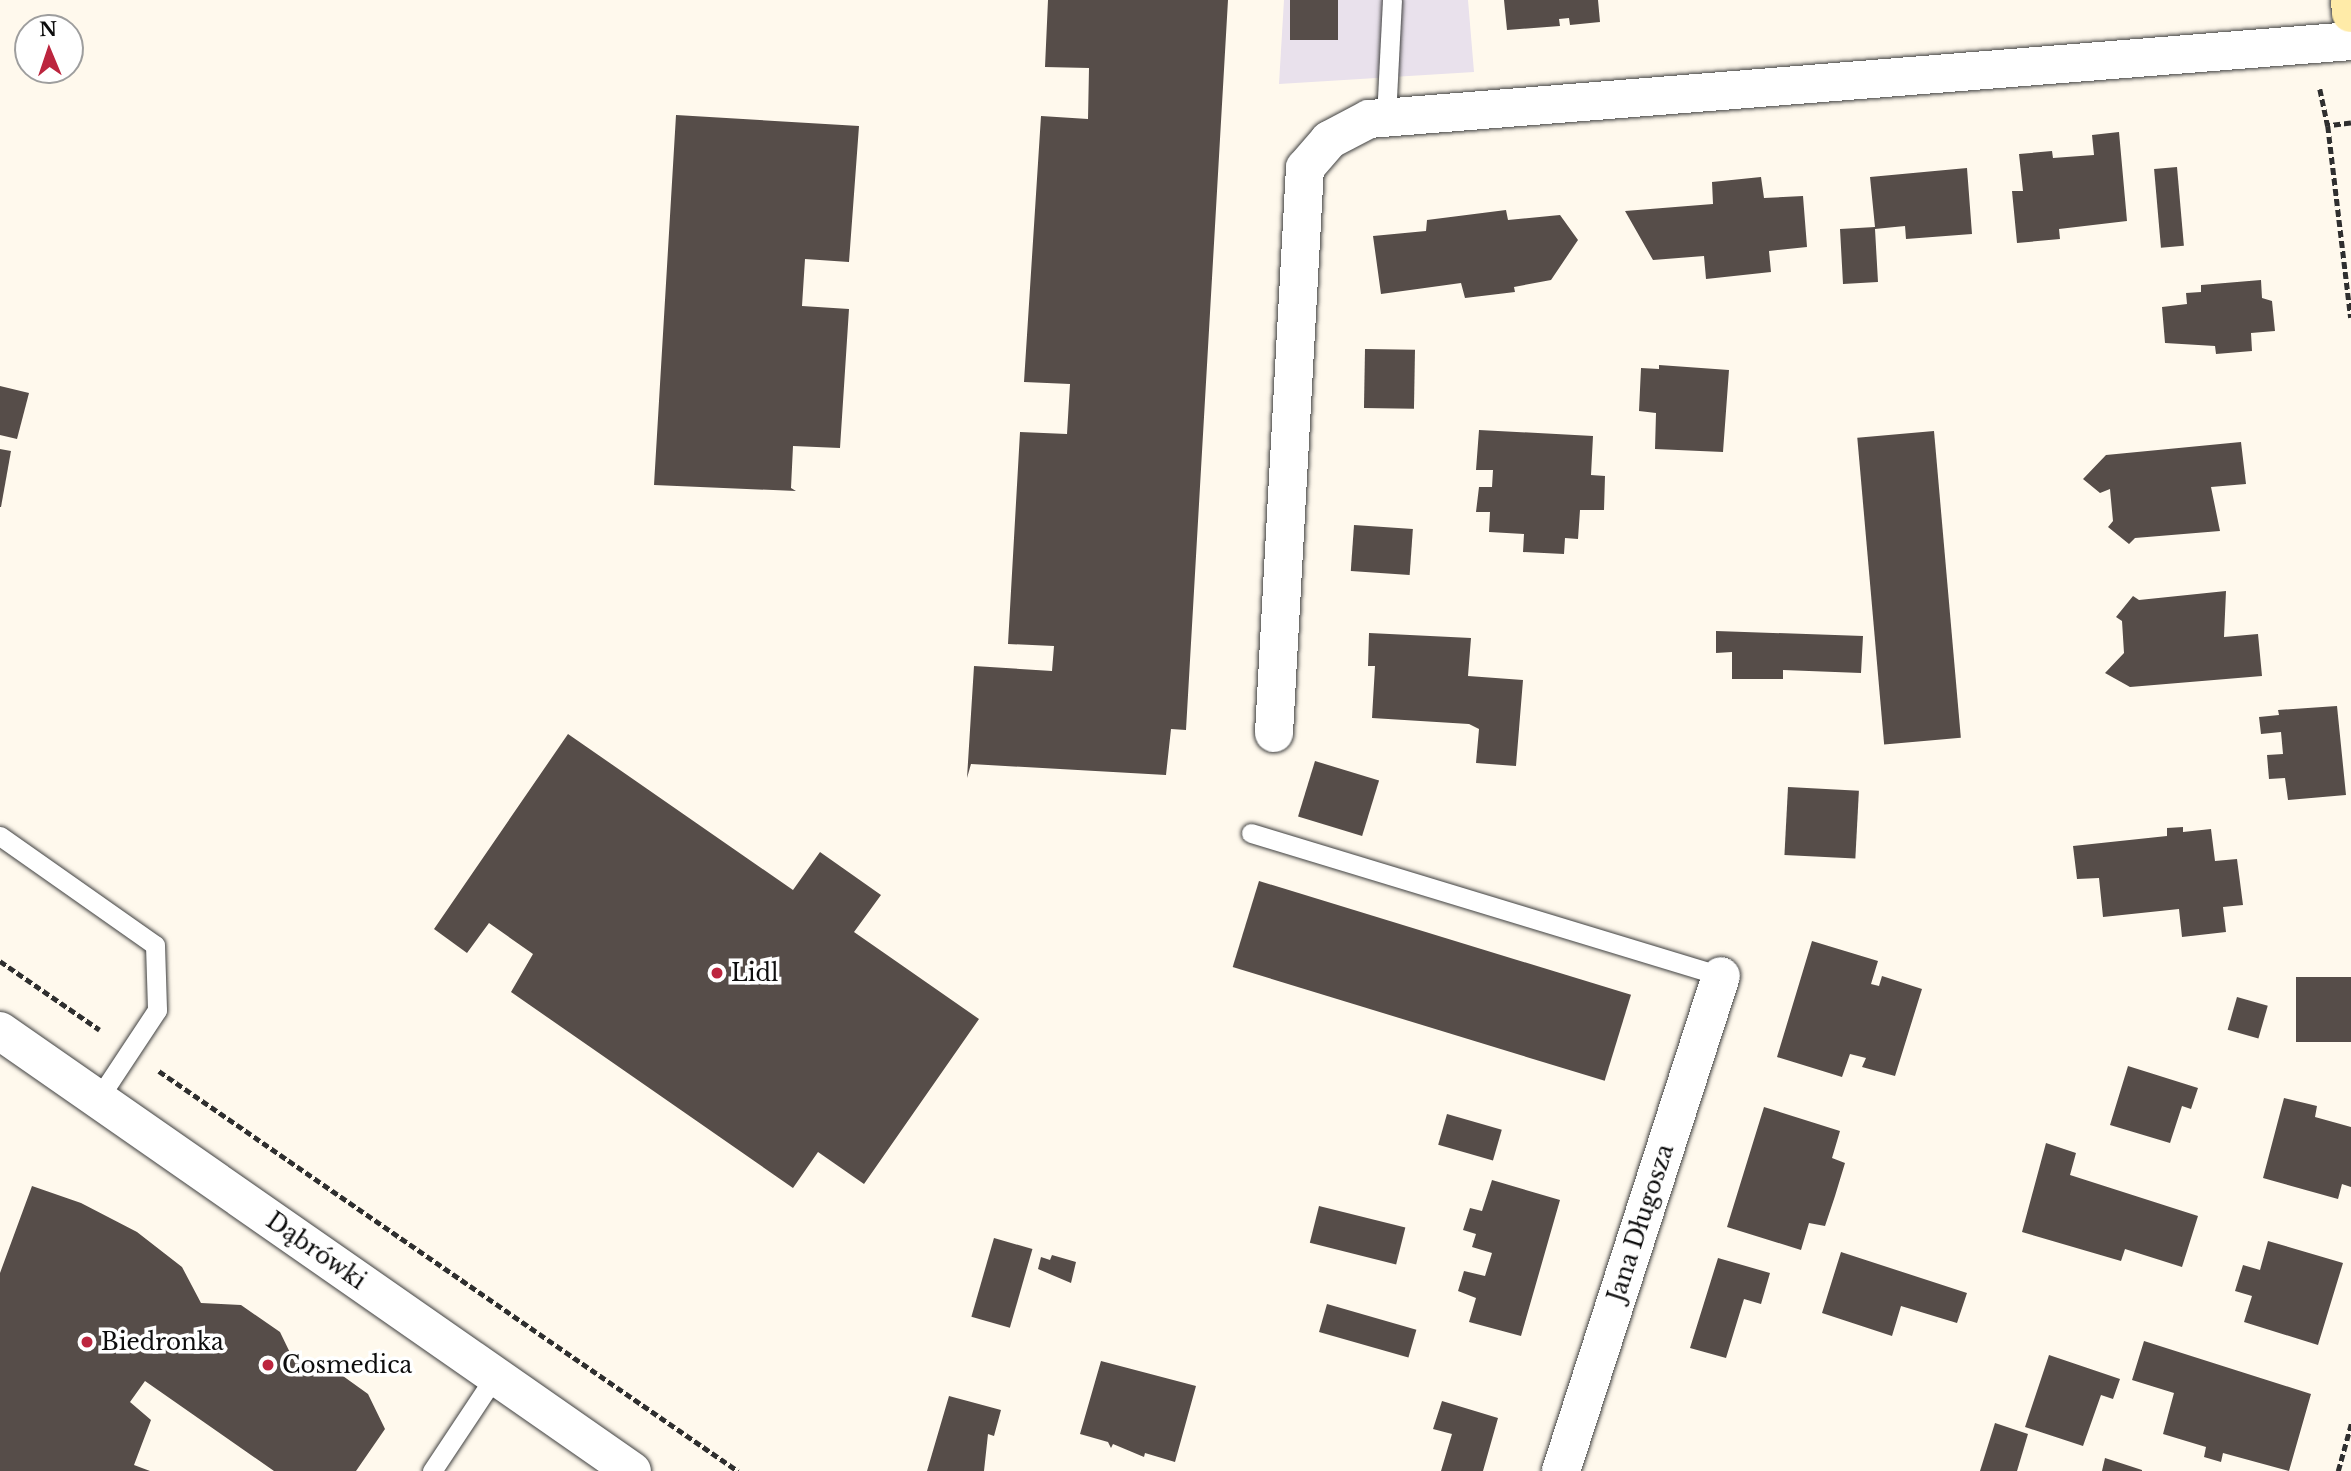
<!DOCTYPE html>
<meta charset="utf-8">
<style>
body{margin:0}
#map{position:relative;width:2351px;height:1471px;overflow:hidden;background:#fff9ed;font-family:"Libre Baskerville",serif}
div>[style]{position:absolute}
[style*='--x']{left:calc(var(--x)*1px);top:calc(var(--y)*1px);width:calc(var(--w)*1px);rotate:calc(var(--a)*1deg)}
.industrial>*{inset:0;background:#e9e1ec}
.building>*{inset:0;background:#564d49;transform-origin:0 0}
.path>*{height:4.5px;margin-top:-2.25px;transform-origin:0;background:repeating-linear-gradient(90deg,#2f2f2f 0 7px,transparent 0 10.5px)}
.roads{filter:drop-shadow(0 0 2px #404040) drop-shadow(0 0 2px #404040)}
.lane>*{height:19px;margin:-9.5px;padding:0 9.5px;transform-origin:9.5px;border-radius:9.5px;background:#fff}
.street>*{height:38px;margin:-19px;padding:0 19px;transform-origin:19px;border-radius:19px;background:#fff}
.secondary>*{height:38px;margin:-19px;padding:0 19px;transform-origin:19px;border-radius:19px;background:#ffeba8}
.dots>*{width:19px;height:19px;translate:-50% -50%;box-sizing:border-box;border:4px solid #fff;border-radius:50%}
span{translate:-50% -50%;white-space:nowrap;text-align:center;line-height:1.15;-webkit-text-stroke:7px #fff;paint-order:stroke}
.poi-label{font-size:23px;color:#0d0d0d}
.left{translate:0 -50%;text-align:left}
.street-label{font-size:23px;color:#0d0d0d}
.north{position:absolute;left:14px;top:14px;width:70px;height:70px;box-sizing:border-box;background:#fff;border:2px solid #9e9e9e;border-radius:50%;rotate:358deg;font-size:19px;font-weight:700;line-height:28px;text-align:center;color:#0d0d0d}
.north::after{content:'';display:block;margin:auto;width:24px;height:32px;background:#bc253e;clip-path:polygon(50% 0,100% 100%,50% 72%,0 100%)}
</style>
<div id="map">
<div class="industrial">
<i style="clip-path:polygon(1284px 0,1468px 0,1474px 72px,1279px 84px)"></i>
</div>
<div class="building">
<i style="clip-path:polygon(1048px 0,1228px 0,1186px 730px,1171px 729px,1166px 775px,971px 764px,967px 778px,974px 666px,1052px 671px,1054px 646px,1008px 644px,1020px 432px,1067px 434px,1070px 384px,1024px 382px,1041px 116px,1088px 119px,1089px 68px,1045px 67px)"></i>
<i style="left:1290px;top:0;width:48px;height:40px"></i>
<i style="clip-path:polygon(1504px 0,1598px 0,1600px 22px,1570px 25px,1569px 18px,1559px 19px,1560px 26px,1507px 30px)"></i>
<i style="clip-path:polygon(676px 115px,859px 126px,849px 262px,805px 259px,802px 306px,849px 309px,840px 448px,793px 446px,791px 488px,796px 491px,654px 485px)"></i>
<i style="clip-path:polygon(2119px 132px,2127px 221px,2059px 229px,2060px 239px,2017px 243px,2012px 191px,2023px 191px,2019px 154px,2052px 151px,2053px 158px,2094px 155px,2092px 135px)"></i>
<i style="left:2177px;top:167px;width:79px;height:23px;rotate:85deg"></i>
<i style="clip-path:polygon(1967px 168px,1972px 234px,1906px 239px,1905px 226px,1875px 229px,1878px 282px,1843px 284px,1840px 229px,1875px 227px,1870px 177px)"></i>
<i style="clip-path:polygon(1761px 177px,1764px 198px,1803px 196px,1807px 247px,1769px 251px,1771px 272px,1706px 279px,1704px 256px,1653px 260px,1625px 211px,1713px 204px,1712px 182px)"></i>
<i style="clip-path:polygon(1506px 210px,1508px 220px,1560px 215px,1578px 240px,1551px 280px,1514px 287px,1515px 292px,1465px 298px,1461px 283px,1381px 294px,1373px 236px,1426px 231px,1427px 220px)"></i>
<i style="clip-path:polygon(2261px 280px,2262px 298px,2272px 301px,2275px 331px,2251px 333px,2252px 351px,2216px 354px,2215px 346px,2165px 343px,2162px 307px,2187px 304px,2186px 293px,2201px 292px,2201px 285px)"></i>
<i style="left:1365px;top:349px;width:50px;height:59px;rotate:1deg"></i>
<i style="clip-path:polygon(1659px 365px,1729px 370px,1723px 452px,1655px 449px,1656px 413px,1639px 411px,1641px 368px,1659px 369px)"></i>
<i style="clip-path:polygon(0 386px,29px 393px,17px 439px,0 435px)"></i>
<i style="clip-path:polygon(1479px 430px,1593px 436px,1591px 475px,1605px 476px,1604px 510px,1580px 510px,1578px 539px,1565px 538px,1564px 554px,1523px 552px,1524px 534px,1489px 532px,1490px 512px,1476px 512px,1479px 487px,1492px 487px,1493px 470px,1476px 470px)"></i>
<i style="left:1934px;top:431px;width:308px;height:77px;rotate:85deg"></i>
<i style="clip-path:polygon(2241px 442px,2246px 484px,2211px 487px,2220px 531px,2135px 538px,2129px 544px,2108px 527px,2113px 521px,2110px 489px,2100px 493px,2083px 479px,2106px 455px)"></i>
<i style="clip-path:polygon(0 449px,11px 451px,1px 507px,0 507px)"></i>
<i style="left:1354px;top:525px;width:59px;height:46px;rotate:4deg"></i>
<i style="clip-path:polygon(2226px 591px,2224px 637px,2258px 634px,2262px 676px,2130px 687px,2105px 673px,2124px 653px,2122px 621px,2116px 617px,2133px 596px,2139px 600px)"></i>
<i style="clip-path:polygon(1716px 631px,1863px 636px,1861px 673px,1783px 670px,1783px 679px,1732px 679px,1732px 652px,1716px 653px)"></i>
<i style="clip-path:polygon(1369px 633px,1471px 638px,1468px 676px,1523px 680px,1516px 766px,1476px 763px,1479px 729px,1469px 724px,1372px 718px,1375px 666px,1368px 666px)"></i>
<i style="clip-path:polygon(2337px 706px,2346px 795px,2288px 800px,2285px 778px,2269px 779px,2267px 755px,2283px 754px,2281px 732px,2261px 734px,2259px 717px,2279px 715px,2278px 710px)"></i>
<i style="clip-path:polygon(568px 734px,793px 890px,820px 852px,881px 895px,854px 932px,979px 1019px,864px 1184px,818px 1152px,793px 1188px,511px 992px,533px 954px,489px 923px,467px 953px,434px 929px)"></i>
<i style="left:1315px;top:761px;width:67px;height:58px;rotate:17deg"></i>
<i style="left:1788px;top:787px;width:71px;height:68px;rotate:3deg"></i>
<i style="clip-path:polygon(2183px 827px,2183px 832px,2211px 829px,2215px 861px,2237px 859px,2243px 905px,2223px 907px,2226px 932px,2182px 937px,2179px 909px,2103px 917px,2099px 878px,2077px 879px,2073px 846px,2167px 836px,2167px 828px)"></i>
<i style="left:1259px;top:881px;width:389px;height:90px;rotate:17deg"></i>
<i style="clip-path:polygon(1812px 941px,1878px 961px,1871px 984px,1879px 986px,1882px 976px,1922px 989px,1895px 1076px,1862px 1067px,1866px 1058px,1850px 1054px,1842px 1077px,1777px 1057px)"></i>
<i style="left:2351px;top:977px;width:65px;height:55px;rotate:90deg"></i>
<i style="left:2237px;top:997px;width:32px;height:34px;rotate:16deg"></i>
<i style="clip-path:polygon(2128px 1066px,2198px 1088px,2191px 1109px,2182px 1106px,2170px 1143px,2110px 1125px)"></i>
<i style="clip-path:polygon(2284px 1098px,2317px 1106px,2315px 1117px,2351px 1127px,2351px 1187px,2342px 1184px,2338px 1199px,2263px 1178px)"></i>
<i style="clip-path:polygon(1764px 1107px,1840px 1131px,1832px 1158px,1845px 1163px,1835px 1196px,1825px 1226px,1809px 1223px,1801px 1250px,1727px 1227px)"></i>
<i style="left:1447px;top:1114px;width:57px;height:32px;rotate:16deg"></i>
<i style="clip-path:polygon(2046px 1143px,2076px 1153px,2070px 1175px,2198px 1216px,2182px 1267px,2125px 1249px,2121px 1261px,2022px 1232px)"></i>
<i style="clip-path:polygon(1492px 1180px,1560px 1200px,1521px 1336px,1469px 1322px,1476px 1298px,1458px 1291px,1464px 1271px,1485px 1276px,1492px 1253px,1472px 1247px,1476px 1234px,1463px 1230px,1470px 1208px,1482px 1211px)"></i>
<i style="clip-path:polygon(32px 1186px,81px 1203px,137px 1232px,182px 1267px,201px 1303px,241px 1305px,280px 1332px,295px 1363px,329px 1366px,368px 1394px,385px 1429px,356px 1471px,274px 1471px,145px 1381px,130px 1402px,151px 1420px,134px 1465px,150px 1471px,0 1471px,0 1273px)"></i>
<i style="left:1319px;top:1206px;width:89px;height:38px;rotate:14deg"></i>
<i style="left:994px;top:1238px;width:40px;height:82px;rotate:16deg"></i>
<i style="clip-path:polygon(2268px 1241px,2343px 1263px,2318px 1345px,2244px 1322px,2252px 1296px,2235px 1291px,2243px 1265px,2260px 1270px)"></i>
<i style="clip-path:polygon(1841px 1252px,1967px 1293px,1957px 1323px,1901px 1306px,1892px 1336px,1822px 1313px)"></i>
<i style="clip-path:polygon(1052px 1255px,1076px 1262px,1071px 1283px,1038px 1269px,1041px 1257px,1050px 1260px)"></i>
<i style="clip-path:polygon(1718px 1258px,1770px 1273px,1761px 1304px,1744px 1299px,1726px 1358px,1690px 1348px)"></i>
<i style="left:1327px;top:1304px;width:93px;height:29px;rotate:16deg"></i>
<i style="clip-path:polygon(2144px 1341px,2311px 1394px,2289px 1471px,2223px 1453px,2221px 1462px,2204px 1457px,2206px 1447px,2163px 1434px,2174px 1393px,2132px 1380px)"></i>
<i style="clip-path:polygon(2049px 1355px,2120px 1379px,2113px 1399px,2101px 1395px,2083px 1446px,2025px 1427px)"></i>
<i style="clip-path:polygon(1101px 1361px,1196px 1386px,1175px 1462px,1145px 1453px,1144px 1457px,1113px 1444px,1111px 1448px,1108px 1442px,1080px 1434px)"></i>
<i style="clip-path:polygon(949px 1396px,1001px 1410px,994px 1436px,988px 1434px,984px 1471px,927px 1471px)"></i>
<i style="clip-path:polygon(1442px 1401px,1498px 1418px,1483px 1471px,1441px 1471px,1452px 1434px,1433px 1429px)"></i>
<i style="clip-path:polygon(1995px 1423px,2028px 1434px,2017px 1471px,1980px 1471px)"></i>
<i style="clip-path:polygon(2105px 1458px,2142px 1470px,2142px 1471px,2102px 1471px)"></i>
</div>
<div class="path">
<i style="--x:2320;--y:89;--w:38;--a:78"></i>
<i style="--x:2351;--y:123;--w:23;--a:173"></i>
<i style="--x:2328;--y:126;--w:193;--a:83.2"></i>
<i style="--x:0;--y:961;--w:121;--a:34.6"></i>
<i style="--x:159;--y:1071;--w:704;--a:34.64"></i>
<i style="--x:2338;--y:1471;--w:49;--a:-74.5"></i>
</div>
<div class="roads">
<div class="lane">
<i style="--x:1386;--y:118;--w:118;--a:-87.1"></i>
<i style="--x:1251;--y:833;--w:491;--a:16.9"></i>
<i style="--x:0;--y:836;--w:189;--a:35.1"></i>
<i style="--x:155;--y:945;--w:65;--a:88.2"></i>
<i style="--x:157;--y:1010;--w:107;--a:123.5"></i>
<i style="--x:432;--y:1471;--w:114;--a:-56.4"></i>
</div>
<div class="street">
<i style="--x:1274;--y:733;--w:566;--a:-86.86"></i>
<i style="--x:1305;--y:168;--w:37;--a:-49"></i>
<i style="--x:1329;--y:140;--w:45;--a:-27.7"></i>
<i style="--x:1369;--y:119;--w:985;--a:-4.54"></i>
<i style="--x:0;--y:1031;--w:770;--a:34.85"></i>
<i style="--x:1561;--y:1471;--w:520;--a:-72.09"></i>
</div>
<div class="secondary">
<i style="--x:2350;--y:0;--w:13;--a:86"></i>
</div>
</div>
<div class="dots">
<i style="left:717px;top:973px;background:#bc253e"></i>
<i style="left:87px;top:1342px;background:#bc253e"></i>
<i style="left:268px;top:1365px;background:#bc253e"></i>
</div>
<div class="poi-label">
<span class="left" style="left:731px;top:973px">Lidl</span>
<span class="left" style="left:101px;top:1342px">Biedronka</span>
<span class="left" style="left:282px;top:1365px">Cosmedica</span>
</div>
<div class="street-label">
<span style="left:1641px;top:1223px;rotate:-72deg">Jana Długosza</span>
<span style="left:316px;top:1251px;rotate:35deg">Dąbrówki</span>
</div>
<div class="north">N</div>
</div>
